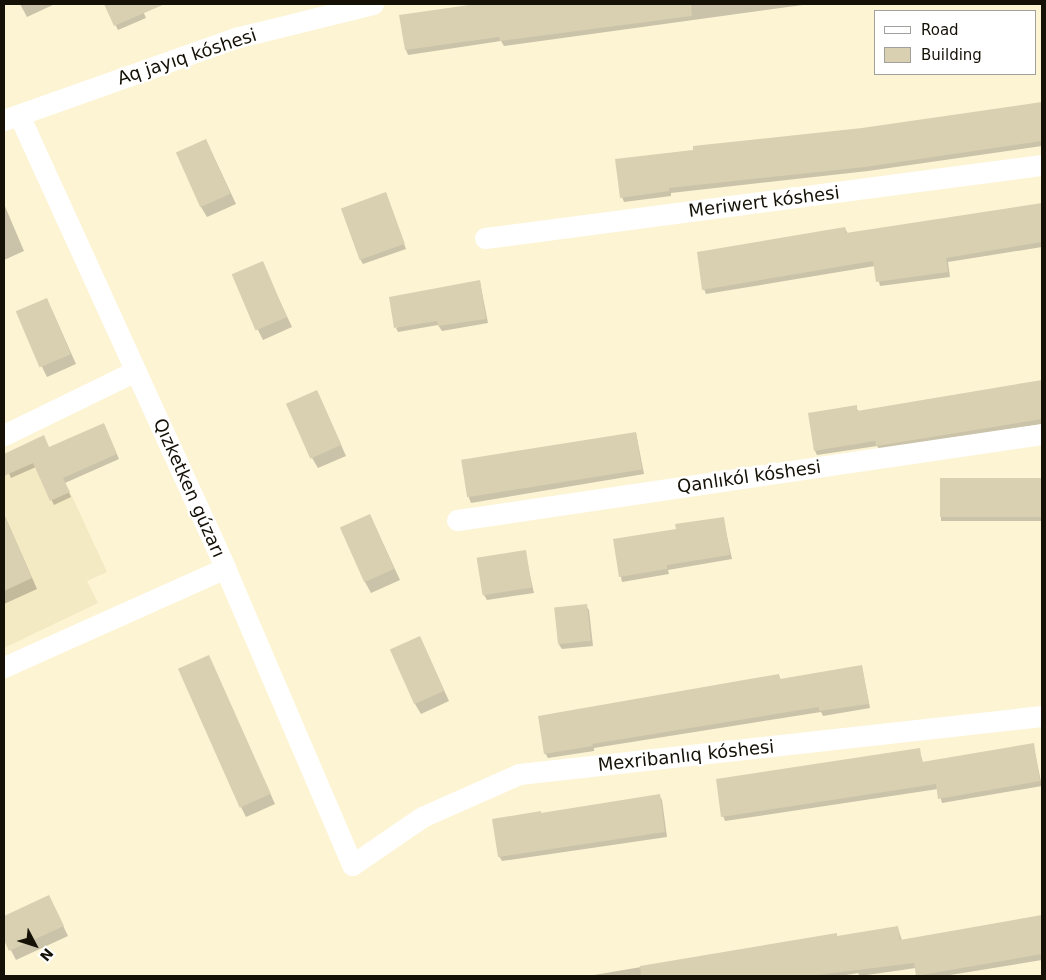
<!DOCTYPE html>
<meta charset="utf-8">
<style>
body{margin:0}
#map{position:relative;width:1046px;height:980px;overflow:hidden;background:#fdf4d4;font-family:"DejaVu Sans",sans-serif}
div>[style]{position:absolute}
[style*='--x']{left:calc(var(--x)*1px);top:calc(var(--y)*1px);width:calc(var(--w)*1px);rotate:calc(var(--a)*1deg)}
.built>*{inset:0;background:#f3e9c2}
.shadow>*{inset:0;background:#0003;transform-origin:0 0}
.building>*{inset:0;background:#d8d0b1;transform-origin:0 0}
.street>*{height:21px;margin:-10.5px;padding:0 10.5px;transform-origin:10.5px;border-radius:10.5px;background:#fff}
span{translate:-50% -50%;white-space:nowrap;text-align:center;line-height:1.15;-webkit-text-stroke:4.5px #fff;paint-order:stroke}
.street-label{font-size:18px;color:#151107}
.frame{position:absolute;inset:0;border:5px solid #151107;pointer-events:none}
.legend{position:absolute;left:874px;top:10px;width:162px;height:65px;box-sizing:border-box;background:#fff;border:1px solid #a1a09c;margin:0;padding:6px 9px;list-style:none;font-size:15px;color:#151107}
.legend li{display:flex;align-items:center;gap:10px;height:25px}
.legend b{width:25px;border:1px solid #a1a09c}
.north{position:absolute;left:10px;top:920px;width:50px;height:50px;-webkit-text-stroke:4px #fff;paint-order:stroke;rotate:130deg;font-size:14px;font-weight:700;line-height:20px;text-align:center;color:#151107}
.north::after{content:'';display:block;margin:auto;width:18px;height:22px;background:#151107;clip-path:polygon(50% 0,100% 100%,50% 72%,0 100%)}
</style>
<div id="map">
<div class="built">
<i style="clip-path:polygon(33px 463px,50px 501px,70px 492px,107px 572px,87px 581px,98px 603px,4px 648px,4px 465px,8px 474px)"></i>
</div>
<div class="shadow">
<i style="clip-path:polygon(20px 4px,55px 4px,27px 17px)"></i>
<i style="clip-path:polygon(105px 4px,140px 4px,146px 18px,118px 30px)"></i>
<i style="clip-path:polygon(498px 4px,810px 4px,504px 46px,501px 41px,408px 55px,406px 50px,401px 16px)"></i>
<i style="clip-path:polygon(1042px 104px,1042px 146px,868px 171px,671px 193px,671px 196px,624px 202px,622px 197px,862px 129px)"></i>
<i style="clip-path:polygon(206px 140px,236px 204px,207px 217px,201px 207px)"></i>
<i style="clip-path:polygon(386px 193px,406px 249px,363px 264px,360px 259px)"></i>
<i style="clip-path:polygon(4px 204px,24px 251px,4px 260px)"></i>
<i style="clip-path:polygon(1042px 205px,1042px 247px,948px 262px,950px 277px,880px 286px,875px 266px,706px 294px,704px 289px,845px 228px,848px 234px)"></i>
<i style="clip-path:polygon(262px 263px,292px 327px,263px 340px,258px 330px)"></i>
<i style="clip-path:polygon(480px 282px,488px 323px,442px 331px,438px 325px,398px 332px,396px 328px)"></i>
<i style="clip-path:polygon(52px 310px,76px 364px,47px 377px,42px 367px)"></i>
<i style="clip-path:polygon(1042px 381px,1042px 424px,880px 450px,877px 446px,817px 455px,815px 451px,856px 407px,859px 412px)"></i>
<i style="clip-path:polygon(317px 391px,346px 456px,318px 468px,312px 458px)"></i>
<i style="clip-path:polygon(106px 430px,119px 459px,65px 483px,71px 497px,54px 505px,36px 467px,11px 478px,4px 462px,4px 455px,43px 437px,49px 449px)"></i>
<i style="clip-path:polygon(636px 433px,644px 474px,471px 503px,469px 498px,463px 461px)"></i>
<i style="left:1042px;top:478px;width:43px;height:101px;rotate:90deg"></i>
<i style="clip-path:polygon(4px 514px,37px 589px,4px 604px)"></i>
<i style="clip-path:polygon(370px 515px,400px 580px,371px 593px,365px 582px)"></i>
<i style="clip-path:polygon(723px 518px,732px 559px,668px 570px,669px 574px,622px 582px,614px 540px,678px 530px)"></i>
<i style="clip-path:polygon(525px 552px,534px 593px,487px 600px,484px 595px)"></i>
<i style="clip-path:polygon(586px 606px,589px 610px,593px 646px,562px 649px,559px 645px)"></i>
<i style="clip-path:polygon(420px 637px,449px 701px,421px 714px,415px 704px)"></i>
<i style="clip-path:polygon(209px 657px,275px 804px,246px 817px,241px 807px)"></i>
<i style="clip-path:polygon(862px 667px,870px 708px,823px 716px,821px 712px,594px 748px,594px 751px,548px 758px,545px 753px,779px 676px,781px 680px)"></i>
<i style="clip-path:polygon(1033px 744px,1042px 786px,942px 803px,938px 789px,725px 821px,723px 816px,919px 749px,923px 763px)"></i>
<i style="clip-path:polygon(659px 795px,662px 800px,667px 837px,502px 861px,499px 856px,541px 815px)"></i>
<i style="clip-path:polygon(49px 896px,68px 936px,16px 960px,4px 937px,4px 917px)"></i>
<i style="clip-path:polygon(1042px 917px,1042px 960px,944px 976px,918px 976px,916px 968px,860px 976px,858px 973px,841px 976px,588px 976px,836px 934px,838px 937px,898px 928px,902px 941px)"></i>
</div>
<div class="building">
<i style="clip-path:polygon(104px 4px,165px 4px,114px 26px)"></i>
<i style="clip-path:polygon(476px 4px,691px 4px,692px 16px,500px 41px,499px 37px,405px 50px,399px 15px)"></i>
<i style="clip-path:polygon(1042px 102px,1042px 141px,865px 167px,669px 188px,669px 191px,620px 198px,615px 159px,693px 150px,693px 146px,862px 128px)"></i>
<i style="left:206px;top:139px;width:60px;height:33px;rotate:66deg"></i>
<i style="left:386px;top:192px;width:55px;height:48px;rotate:70deg"></i>
<i style="clip-path:polygon(1042px 203px,1042px 242px,946px 258px,948px 272px,876px 282px,873px 261px,702px 290px,697px 252px,845px 227px,846px 233px)"></i>
<i style="left:263px;top:261px;width:61px;height:34px;rotate:67deg"></i>
<i style="clip-path:polygon(480px 280px,486px 319px,438px 326px,437px 321px,394px 328px,389px 297px)"></i>
<i style="left:47px;top:298px;width:61px;height:34px;rotate:67deg"></i>
<i style="clip-path:polygon(1042px 380px,1042px 419px,876px 446px,875px 441px,814px 451px,808px 413px,857px 405px,857px 411px)"></i>
<i style="left:317px;top:390px;width:60px;height:34px;rotate:66deg"></i>
<i style="clip-path:polygon(104px 423px,117px 454px,63px 478px,70px 492px,50px 501px,33px 463px,4px 476px,4px 454px,44px 435px,49px 447px)"></i>
<i style="left:636px;top:432px;width:38px;height:177px;rotate:81deg"></i>
<i style="left:1042px;top:478px;width:39px;height:102px;rotate:90deg"></i>
<i style="clip-path:polygon(4px 514px,32px 578px,4px 591px)"></i>
<i style="left:370px;top:514px;width:60px;height:33px;rotate:66deg"></i>
<i style="clip-path:polygon(724px 517px,730px 555px,667px 565px,667px 569px,619px 577px,613px 539px,676px 529px,675px 524px)"></i>
<i style="left:526px;top:550px;width:38px;height:50px;rotate:81deg"></i>
<i style="left:587px;top:604px;width:37px;height:33px;rotate:84deg"></i>
<i style="left:420px;top:636px;width:60px;height:33px;rotate:66deg"></i>
<i style="left:209px;top:655px;width:152px;height:34px;rotate:66deg"></i>
<i style="clip-path:polygon(862px 665px,869px 704px,819px 711px,819px 707px,592px 744px,593px 746px,544px 754px,538px 716px,779px 674px,780px 679px)"></i>
<i style="clip-path:polygon(1034px 743px,1040px 781px,938px 799px,936px 784px,721px 817px,716px 779px,920px 748px,922px 762px)"></i>
<i style="clip-path:polygon(660px 794px,665px 832px,498px 857px,492px 819px,541px 811px,541px 813px)"></i>
<i style="clip-path:polygon(49px 895px,64px 926px,9px 951px,4px 940px,4px 916px)"></i>
<i style="clip-path:polygon(1042px 915px,1042px 954px,916px 976px,914px 963px,809px 976px,641px 976px,640px 966px,837px 933px,837px 936px,898px 926px,900px 940px)"></i>
</div>
<div class="street">
<i style="--x:19;--y:115;--w:498;--a:65.5"></i>
<i style="--x:225;--y:568;--w:323;--a:66.8"></i>
<i style="--x:352;--y:865;--w:85;--a:-34.4"></i>
<i style="--x:422;--y:817;--w:106;--a:-23.9"></i>
<i style="--x:519;--y:774;--w:526;--a:-6.33"></i>
<i style="--x:4;--y:120;--w:245;--a:-19.5"></i>
<i style="--x:235;--y:38;--w:142;--a:-13.8"></i>
<i style="--x:485;--y:238;--w:562;--a:-7.47"></i>
<i style="--x:4;--y:435;--w:146;--a:-26"></i>
<i style="--x:457;--y:520;--w:591;--a:-8.36"></i>
<i style="--x:4;--y:667;--w:242;--a:-24.1"></i>
</div>
<div class="street-label">
<span style="left:187px;top:57px;rotate:-18deg">Aq jayıq kóshesi</span>
<span style="left:764px;top:202px;rotate:-7deg">Meriwert kóshesi</span>
<span style="left:749px;top:477px;rotate:-8deg">Qanlıkól kóshesi</span>
<span style="left:189px;top:488px;rotate:66deg">Qızketken gúzarı</span>
<span style="left:686px;top:756px;rotate:-6deg">Mexribanlıq kóshesi</span>
</div>
<div class="frame"></div>
<ul class="legend">
<li><b style="height:6px;background:#fff"></b>Road</li>
<li><b style="height:14px;background:#d8d0b1"></b>Building</li>
</ul>
<div class="north">N</div>
</div>
